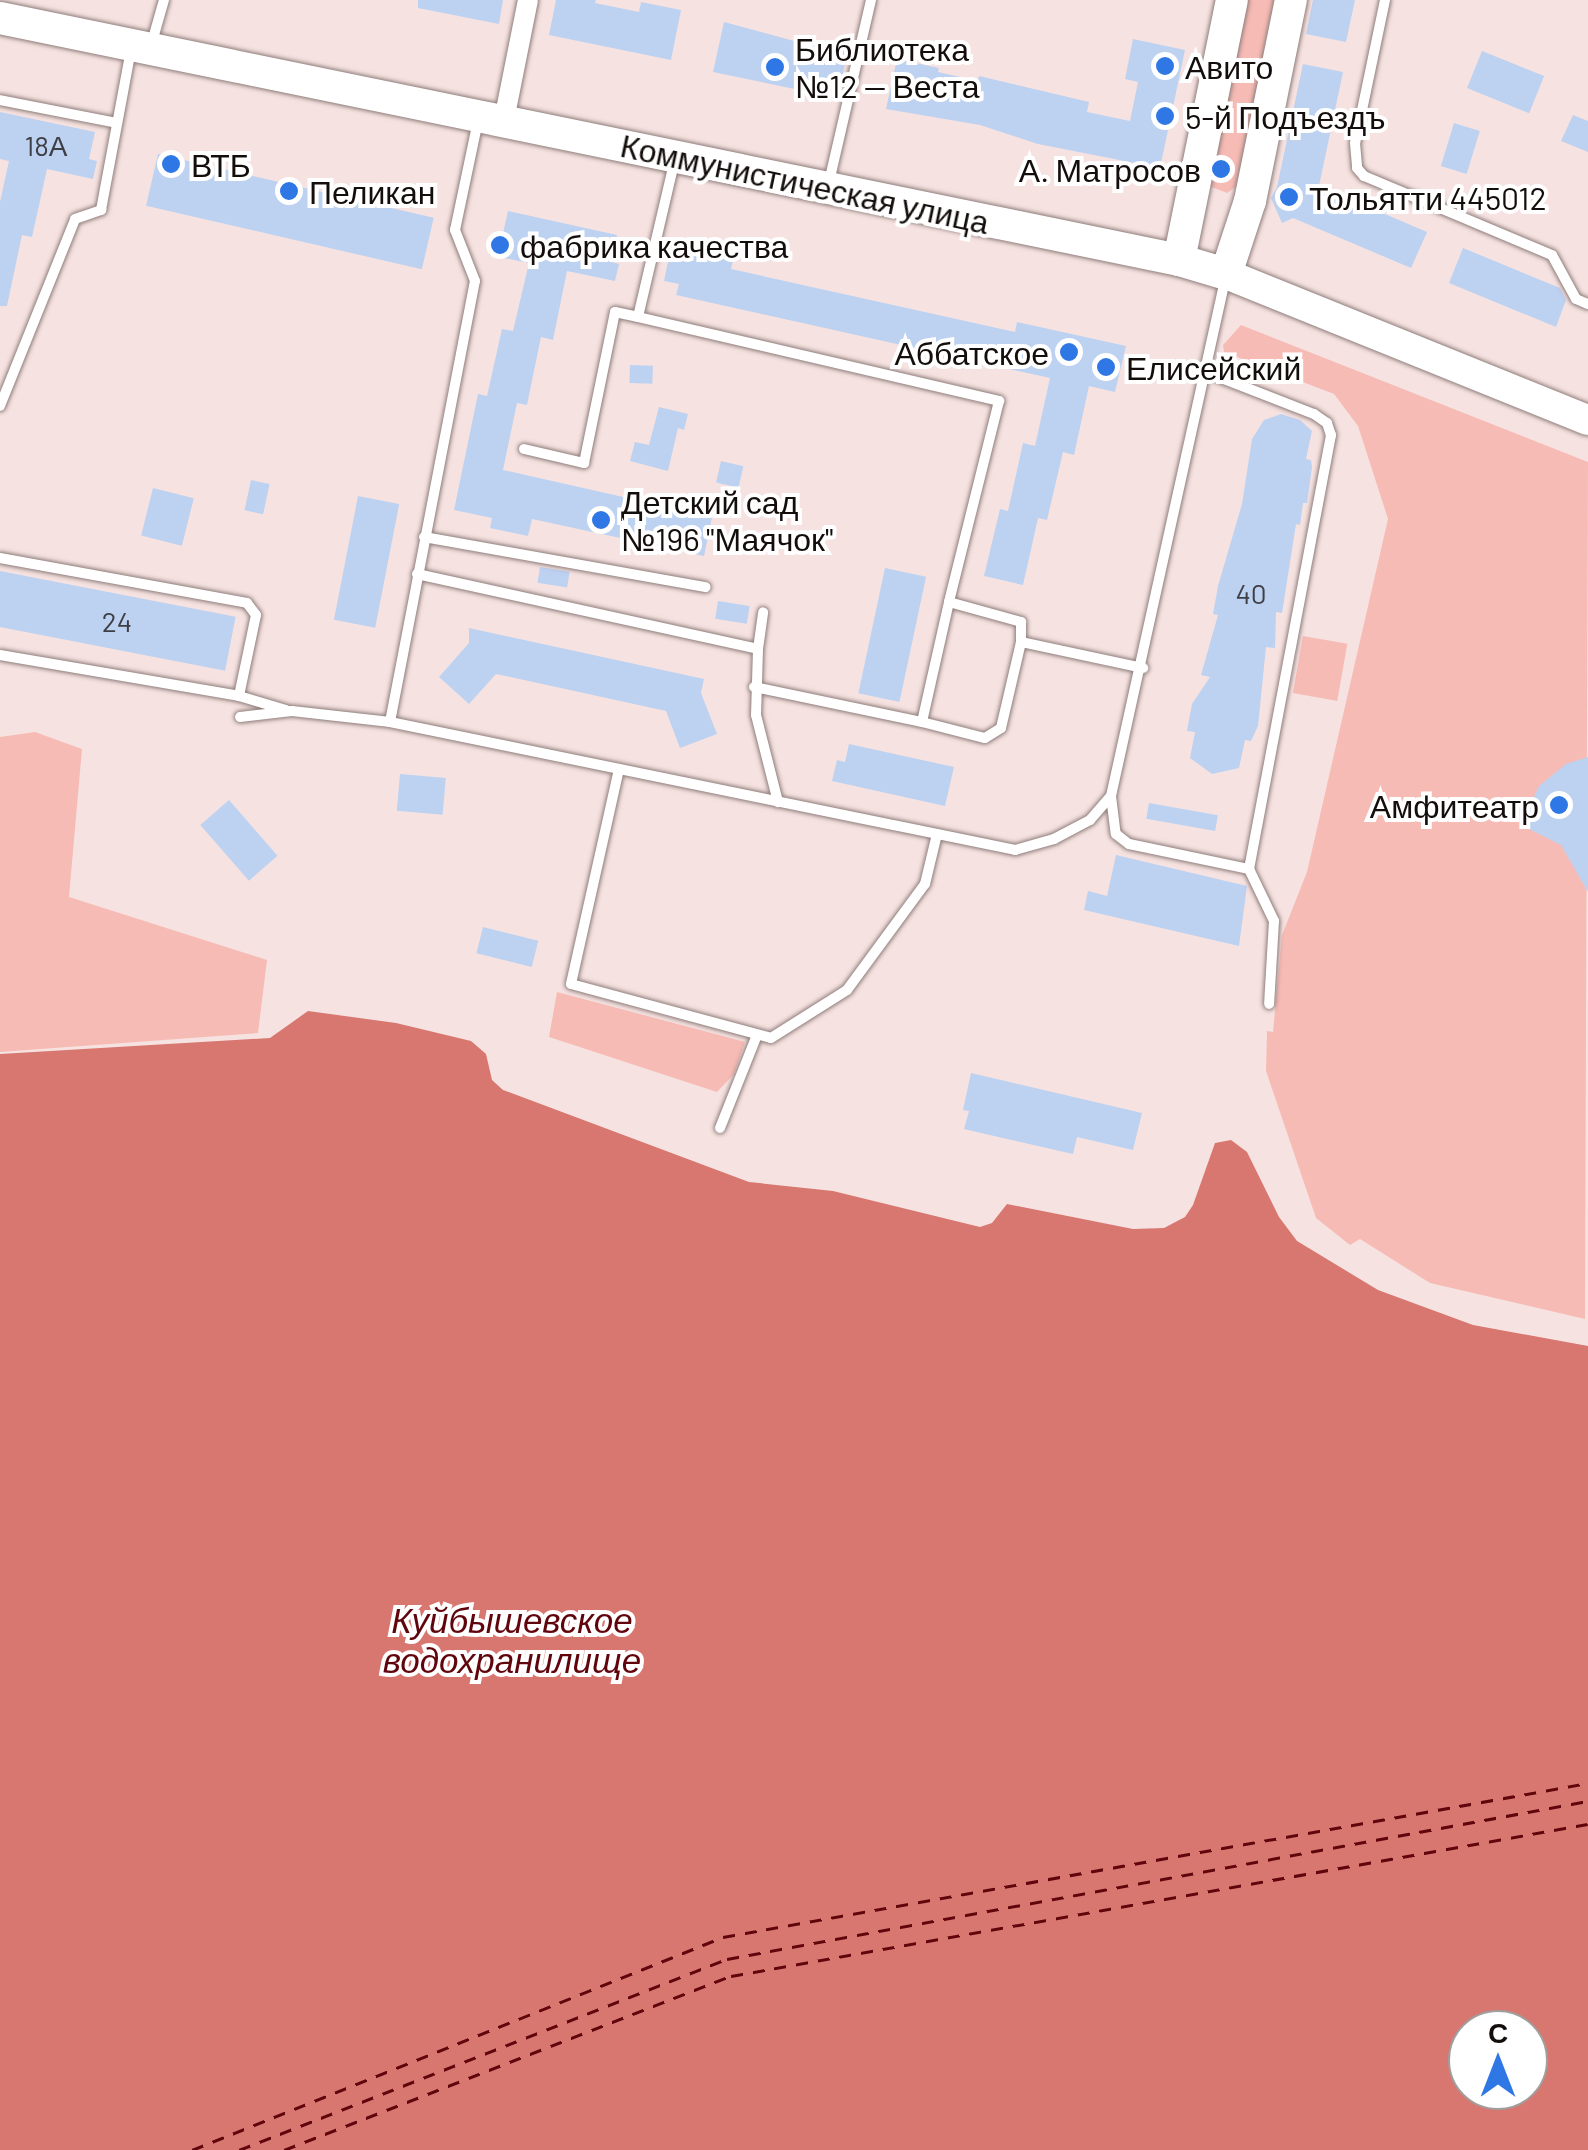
<!DOCTYPE html>
<meta charset="utf-8">
<style>
body{margin:0}
#map{position:relative;width:1588px;height:2150px;overflow:hidden;background:#f6e3e1;font-family:Barlow,sans-serif}
div>[style]{position:absolute}
[style*='--x']{left:calc(var(--x)*1px);top:calc(var(--y)*1px);width:calc(var(--w)*1px);rotate:calc(var(--a)*1deg)}
.green>*{inset:0;background:#f7bbb5;transform-origin:0 0}
.water>*{inset:0;background:#d87670}
.ferry>*{height:2.5px;margin-top:-1.25px;transform-origin:0;background:repeating-linear-gradient(90deg,#61050d 0 12px,transparent 0 22px)}
.building>*{inset:0;background:#bdd1f1;transform-origin:0 0}
.roads{filter:drop-shadow(0 0 2px #8e7d7b) drop-shadow(0 0 2px #8e7d7b)}
.service>*{height:10px;margin:-5px;padding:0 5px;transform-origin:5px;border-radius:5px;background:#fff}
.minor>*{height:20px;margin:-10px;padding:0 10px;transform-origin:10px;border-radius:10px;background:#fff}
.secondary>*{height:30px;margin:-15px;padding:0 15px;transform-origin:15px;border-radius:15px;background:#fff}
.primary>*{height:32px;margin:-16px;padding:0 16px;transform-origin:16px;border-radius:16px;background:#fff}
.dots>*{width:28px;height:28px;translate:-50% -50%;box-sizing:border-box;border:5px solid #fff;border-radius:50%}
span{translate:-50% -50%;white-space:nowrap;text-align:center;line-height:1.15;-webkit-text-stroke:8px #fff;paint-order:stroke}
.number-label{font-size:28px;color:#3e3e45}
.number-label span{-webkit-text-stroke-width:0}
.poi-label{font-size:32px;color:#130d0c}
.left{translate:0 -50%;text-align:left}
.right{translate:-100% -50%;text-align:right}
.street-label{font-size:32px;color:#130d0c}
.water-label{font-size:35px;color:#61050d;font-style:italic}
.north{position:absolute;left:1448px;top:2010px;width:100px;height:100px;box-sizing:border-box;background:#fff;border:2px solid #a19e9e;border-radius:50%;rotate:0deg;font-size:28px;font-weight:700;line-height:40px;text-align:center;color:#130d0c}
.north::after{content:'';display:block;margin:auto;width:35px;height:45px;background:#2f77e4;clip-path:polygon(50% 0,100% 100%,50% 72%,0 100%)}
</style>
<div id="map">
<div class="green">
<i style="clip-path:polygon(1242px 0,1279px 0,1240px 184px,1227px 193px,1209px 186px)"></i>
<i style="clip-path:polygon(1241px 325px,1588px 462px,1585px 1319px,1430px 1283px,1360px 1239px,1350px 1245px,1316px 1218px,1266px 1071px,1267px 1031px,1273px 1032px,1282px 935px,1307px 872px,1388px 519px,1358px 426px,1334px 394px,1224px 352px,1223px 345px)"></i>
<i style="left:1303px;top:636px;width:45px;height:58px;rotate:10deg"></i>
<i style="clip-path:polygon(35px 732px,82px 749px,69px 897px,267px 960px,258px 1033px,0 1052px,0 737px)"></i>
<i style="clip-path:polygon(557px 992px,745px 1042px,734px 1074px,717px 1092px,549px 1037px)"></i>
</div>
<div class="water">
<i style="clip-path:polygon(evenodd,308px 1011px,396px 1023px,471px 1041px,486px 1054px,492px 1080px,503px 1090px,749px 1182px,833px 1191px,980px 1227px,992px 1223px,1007px 1204px,1133px 1229px,1164px 1228px,1185px 1217px,1193px 1205px,1215px 1143px,1231px 1140px,1247px 1152px,1279px 1217px,1297px 1241px,1378px 1290px,1473px 1325px,1588px 1346px,1588px 2150px,0 2150px,0 1054px,270px 1038px,308px 1011px,1468px 2030px,1528px 2030px,1528px 2090px,1468px 2090px,1468px 2030px)"></i>
</div>
<div class="ferry">
<i style="--x:192;--y:2150;--w:572;--a:-21.86"></i>
<i style="--x:723;--y:1937;--w:879;--a:-10.09"></i>
<i style="--x:239;--y:2150;--w:524;--a:-21.38"></i>
<i style="--x:727;--y:1959;--w:875;--a:-10.4"></i>
<i style="--x:284;--y:2150;--w:480;--a:-21.3"></i>
<i style="--x:731;--y:1976;--w:870;--a:-10.06"></i>
</div>
<div class="building">
<i style="clip-path:polygon(418px 0,503px 0,499px 24px,418px 8px)"></i>
<i style="clip-path:polygon(556px 0,596px 0,595px 3px,639px 12px,641px 2px,681px 10px,671px 60px,549px 35px)"></i>
<i style="clip-path:polygon(1313px 0,1355px 0,1346px 42px,1306px 34px)"></i>
<i style="clip-path:polygon(724px 22px,805px 44px,806px 39px,848px 48px,838px 98px,713px 72px)"></i>
<i style="clip-path:polygon(1133px 39px,1185px 50px,1160px 168px,1038px 144px,980px 125px,886px 109px,897px 59px,939px 68px,938px 72px,978px 81px,979px 76px,1089px 102px,1087px 112px,1130px 121px,1138px 82px,1125px 79px)"></i>
<i style="left:1482px;top:51px;width:67px;height:40px;rotate:22deg"></i>
<i style="clip-path:polygon(1303px 64px,1343px 72px,1319px 186px,1427px 232px,1411px 268px,1293px 218px,1282px 223px,1271px 198px,1277px 187px)"></i>
<i style="clip-path:polygon(0 112px,95px 132px,89px 159px,97px 161px,93px 179px,47px 169px,32px 237px,22px 235px,7px 306px,0 306px,0 202px,9px 161px,0 159px)"></i>
<i style="clip-path:polygon(1573px 115px,1588px 121px,1588px 152px,1561px 141px)"></i>
<i style="left:1454px;top:123px;width:27px;height:45px;rotate:17deg"></i>
<i style="left:158px;top:154px;width:283px;height:53px;rotate:13deg"></i>
<i style="clip-path:polygon(508px 211px,617px 235px,611px 262px,619px 264px,615px 281px,567px 271px,553px 340px,541px 337px,527px 405px,517px 403px,503px 470px,712px 517px,704px 556px,532px 519px,528px 536px,490px 528px,492px 518px,454px 510px,478px 394px,487px 396px,502px 329px,513px 331px,529px 263px,489px 255px,493px 236px,502px 238px)"></i>
<i style="clip-path:polygon(672px 243px,734px 256px,731px 269px,1015px 332px,1017px 322px,1126px 346px,1115px 392px,1089px 386px,1074px 455px,1063px 452px,1047px 520px,1038px 518px,1023px 585px,984px 576px,1000px 509px,1008px 511px,1023px 443px,1035px 446px,1050px 378px,676px 295px,679px 284px,664px 281px)"></i>
<i style="clip-path:polygon(1463px 248px,1560px 288px,1566px 300px,1556px 327px,1449px 283px)"></i>
<i style="left:630px;top:365px;width:23px;height:18px;rotate:2deg"></i>
<i style="clip-path:polygon(659px 407px,688px 414px,684px 430px,678px 428px,668px 471px,630px 461px,635px 442px,649px 445px)"></i>
<i style="clip-path:polygon(1281px 414px,1300px 420px,1312px 431px,1306px 459px,1311px 460px,1312px 467px,1307px 503px,1303px 503px,1300px 525px,1296px 524px,1282px 613px,1276px 612px,1275px 648px,1266px 647px,1258px 726px,1251px 741px,1245px 740px,1239px 768px,1212px 774px,1190px 758px,1195px 732px,1187px 731px,1192px 704px,1210px 677px,1201px 675px,1218px 615px,1213px 614px,1218px 586px,1242px 504px,1252px 439px,1264px 420px)"></i>
<i style="left:721px;top:461px;width:23px;height:22px;rotate:13deg"></i>
<i style="left:251px;top:480px;width:19px;height:31px;rotate:12deg"></i>
<i style="left:153px;top:488px;width:42px;height:49px;rotate:14deg"></i>
<i style="left:358px;top:496px;width:42px;height:126px;rotate:11deg"></i>
<i style="left:540px;top:567px;width:30px;height:16px;rotate:9deg"></i>
<i style="left:885px;top:568px;width:42px;height:128px;rotate:12deg"></i>
<i style="left:0;top:571px;width:240px;height:55px;rotate:11deg"></i>
<i style="left:718px;top:601px;width:32px;height:18px;rotate:9deg"></i>
<i style="clip-path:polygon(469px 628px,704px 679px,701px 693px,717px 734px,680px 748px,666px 711px,496px 674px,469px 704px,439px 677px,469px 643px)"></i>
<i style="clip-path:polygon(849px 744px,954px 767px,945px 806px,832px 781px,837px 760px,845px 762px)"></i>
<i style="clip-path:polygon(1588px 757px,1588px 892px,1561px 845px,1521px 825px,1539px 786px,1566px 764px)"></i>
<i style="left:400px;top:774px;width:46px;height:37px;rotate:5deg"></i>
<i style="left:229px;top:800px;width:74px;height:38px;rotate:49deg"></i>
<i style="left:1149px;top:803px;width:70px;height:16px;rotate:10deg"></i>
<i style="clip-path:polygon(1116px 855px,1247px 886px,1239px 946px,1084px 910px,1088px 891px,1107px 896px)"></i>
<i style="left:483px;top:927px;width:57px;height:27px;rotate:14deg"></i>
<i style="clip-path:polygon(971px 1073px,1142px 1113px,1133px 1150px,1077px 1137px,1073px 1154px,964px 1129px,969px 1111px,963px 1110px)"></i>
</div>
<div class="roads">
<div class="service">
<i style="--x:1385;--y:0;--w:146;--a:101.8"></i>
<i style="--x:1355;--y:143;--w:25;--a:85"></i>
<i style="--x:1357;--y:168;--w:11;--a:49"></i>
<i style="--x:1364;--y:176;--w:204;--a:22.8"></i>
<i style="--x:1552;--y:255;--w:50;--a:61.4"></i>
<i style="--x:1576;--y:299;--w:13;--a:23"></i>
<i style="--x:152;--y:42;--w:44;--a:-74.1"></i>
<i style="--x:0;--y:100;--w:119;--a:11.1"></i>
<i style="--x:675;--y:159;--w:162;--a:103.2"></i>
<i style="--x:638;--y:317;--w:371;--a:13.1"></i>
<i style="--x:999;--y:401;--w:207;--a:104"></i>
<i style="--x:949;--y:602;--w:75;--a:15.5"></i>
<i style="--x:1021;--y:622;--w:20;--a:90"></i>
<i style="--x:1021;--y:642;--w:125;--a:12"></i>
<i style="--x:829;--y:182;--w:187;--a:-77"></i>
<i style="--x:1206;--y:372;--w:116;--a:21.3"></i>
<i style="--x:1314;--y:414;--w:16;--a:35"></i>
<i style="--x:1327;--y:423;--w:13;--a:72"></i>
<i style="--x:1331;--y:435;--w:442;--a:100.7"></i>
<i style="--x:0;--y:406;--w:201;--a:-68.1"></i>
<i style="--x:75;--y:219;--w:28;--a:-19"></i>
<i style="--x:101;--y:210;--w:163;--a:-79.4"></i>
<i style="--x:524;--y:449;--w:62;--a:13.1"></i>
<i style="--x:584;--y:463;--w:154;--a:-78.4"></i>
<i style="--x:615;--y:312;--w:24;--a:12"></i>
<i style="--x:424;--y:537;--w:286;--a:10.1"></i>
<i style="--x:0;--y:558;--w:251;--a:10.3"></i>
<i style="--x:247;--y:603;--w:15;--a:53"></i>
<i style="--x:256;--y:615;--w:83;--a:101.9"></i>
<i style="--x:239;--y:696;--w:49;--a:16.6"></i>
<i style="--x:417;--y:574;--w:349;--a:12.4"></i>
<i style="--x:758;--y:649;--w:66;--a:91.7"></i>
<i style="--x:756;--y:715;--w:90;--a:75.8"></i>
<i style="--x:949;--y:602;--w:123;--a:102.7"></i>
<i style="--x:922;--y:722;--w:65;--a:14.3"></i>
<i style="--x:985;--y:738;--w:19;--a:-32"></i>
<i style="--x:1001;--y:728;--w:88;--a:-76.9"></i>
<i style="--x:758;--y:649;--w:37;--a:-82"></i>
<i style="--x:0;--y:655;--w:242;--a:9.7"></i>
<i style="--x:754;--y:687;--w:172;--a:11.8"></i>
<i style="--x:240;--y:717;--w:52;--a:-6.6"></i>
<i style="--x:292;--y:711;--w:99;--a:6.4"></i>
<i style="--x:390;--y:722;--w:638;--a:11.57"></i>
<i style="--x:1015;--y:850;--w:41;--a:-15.8"></i>
<i style="--x:1054;--y:839;--w:41;--a:-27.8"></i>
<i style="--x:1090;--y:820;--w:32;--a:-49"></i>
<i style="--x:1111;--y:796;--w:528;--a:-77.54"></i>
<i style="--x:390;--y:722;--w:449;--a:-79.1"></i>
<i style="--x:475;--y:281;--w:55;--a:-111.4"></i>
<i style="--x:455;--y:230;--w:111;--a:-78.1"></i>
<i style="--x:619;--y:769;--w:220;--a:102.6"></i>
<i style="--x:571;--y:984;--w:207;--a:15.1"></i>
<i style="--x:771;--y:1038;--w:90;--a:-32.3"></i>
<i style="--x:847;--y:990;--w:132;--a:-53.7"></i>
<i style="--x:925;--y:884;--w:51;--a:-76.5"></i>
<i style="--x:1111;--y:796;--w:38;--a:83"></i>
<i style="--x:1116;--y:834;--w:16;--a:38"></i>
<i style="--x:1129;--y:844;--w:123;--a:11.8"></i>
<i style="--x:1249;--y:869;--w:58;--a:64.3"></i>
<i style="--x:1274;--y:921;--w:83;--a:93.4"></i>
<i style="--x:720;--y:1128;--w:100;--a:-68.3"></i>
</div>
<div class="minor">
<i style="--x:504;--y:120;--w:122;--a:-78.7"></i>
</div>
<div class="secondary">
<i style="--x:1226;--y:274;--w:390;--a:22"></i>
</div>
<div class="primary">
<i style="--x:0;--y:18;--w:1204;--a:11.6"></i>
<i style="--x:1179;--y:260;--w:49;--a:16.6"></i>
<i style="--x:1226;--y:274;--w:77;--a:-71.8"></i>
<i style="--x:1250;--y:201;--w:205;--a:-78.5"></i>
<i style="--x:1179;--y:260;--w:265;--a:-78.5"></i>
</div>
</div>
<div class="dots">
<i style="left:1165px;top:66px;background:#2f77e4"></i>
<i style="left:775px;top:67px;background:#2f77e4"></i>
<i style="left:1165px;top:116px;background:#2f77e4"></i>
<i style="left:171px;top:164px;background:#2f77e4"></i>
<i style="left:1221px;top:169px;background:#2f77e4"></i>
<i style="left:289px;top:191px;background:#2f77e4"></i>
<i style="left:1289px;top:197px;background:#2f77e4"></i>
<i style="left:500px;top:245px;background:#2f77e4"></i>
<i style="left:1069px;top:352px;background:#2f77e4"></i>
<i style="left:1106px;top:367px;background:#2f77e4"></i>
<i style="left:601px;top:520px;background:#2f77e4"></i>
<i style="left:1559px;top:805px;background:#2f77e4"></i>
</div>
<div class="number-label">
<span style="left:46px;top:145px">18А</span>
<span style="left:1251px;top:593px">40</span>
<span style="left:117px;top:621px">24</span>
</div>
<div class="poi-label">
<span class="left" style="left:795px;top:67px">Библиотека<br>№12 — Веста</span>
<span class="left" style="left:1185px;top:66px">Авито</span>
<span class="left" style="left:1185px;top:116px">5-й Подъездъ</span>
<span class="left" style="left:191px;top:164px">ВТБ</span>
<span class="right" style="left:1201px;top:169px">А. Матросов</span>
<span class="left" style="left:309px;top:191px">Пеликан</span>
<span class="left" style="left:1309px;top:197px">Тольятти 445012</span>
<span class="left" style="left:520px;top:245px">фабрика качества</span>
<span class="right" style="left:1049px;top:352px">Аббатское</span>
<span class="left" style="left:1126px;top:367px">Елисейский</span>
<span class="left" style="left:621px;top:520px">Детский сад<br>№196 "Маячок"</span>
<span class="right" style="left:1539px;top:805px">Амфитеатр</span>
</div>
<div class="street-label">
<span style="left:805px;top:183px;rotate:12deg">Коммунистическая улица</span>
</div>
<div class="water-label">
<span style="left:512px;top:1639px">Куйбышевское<br>водохранилище</span>
</div>
<div class="north">С</div>
</div>
